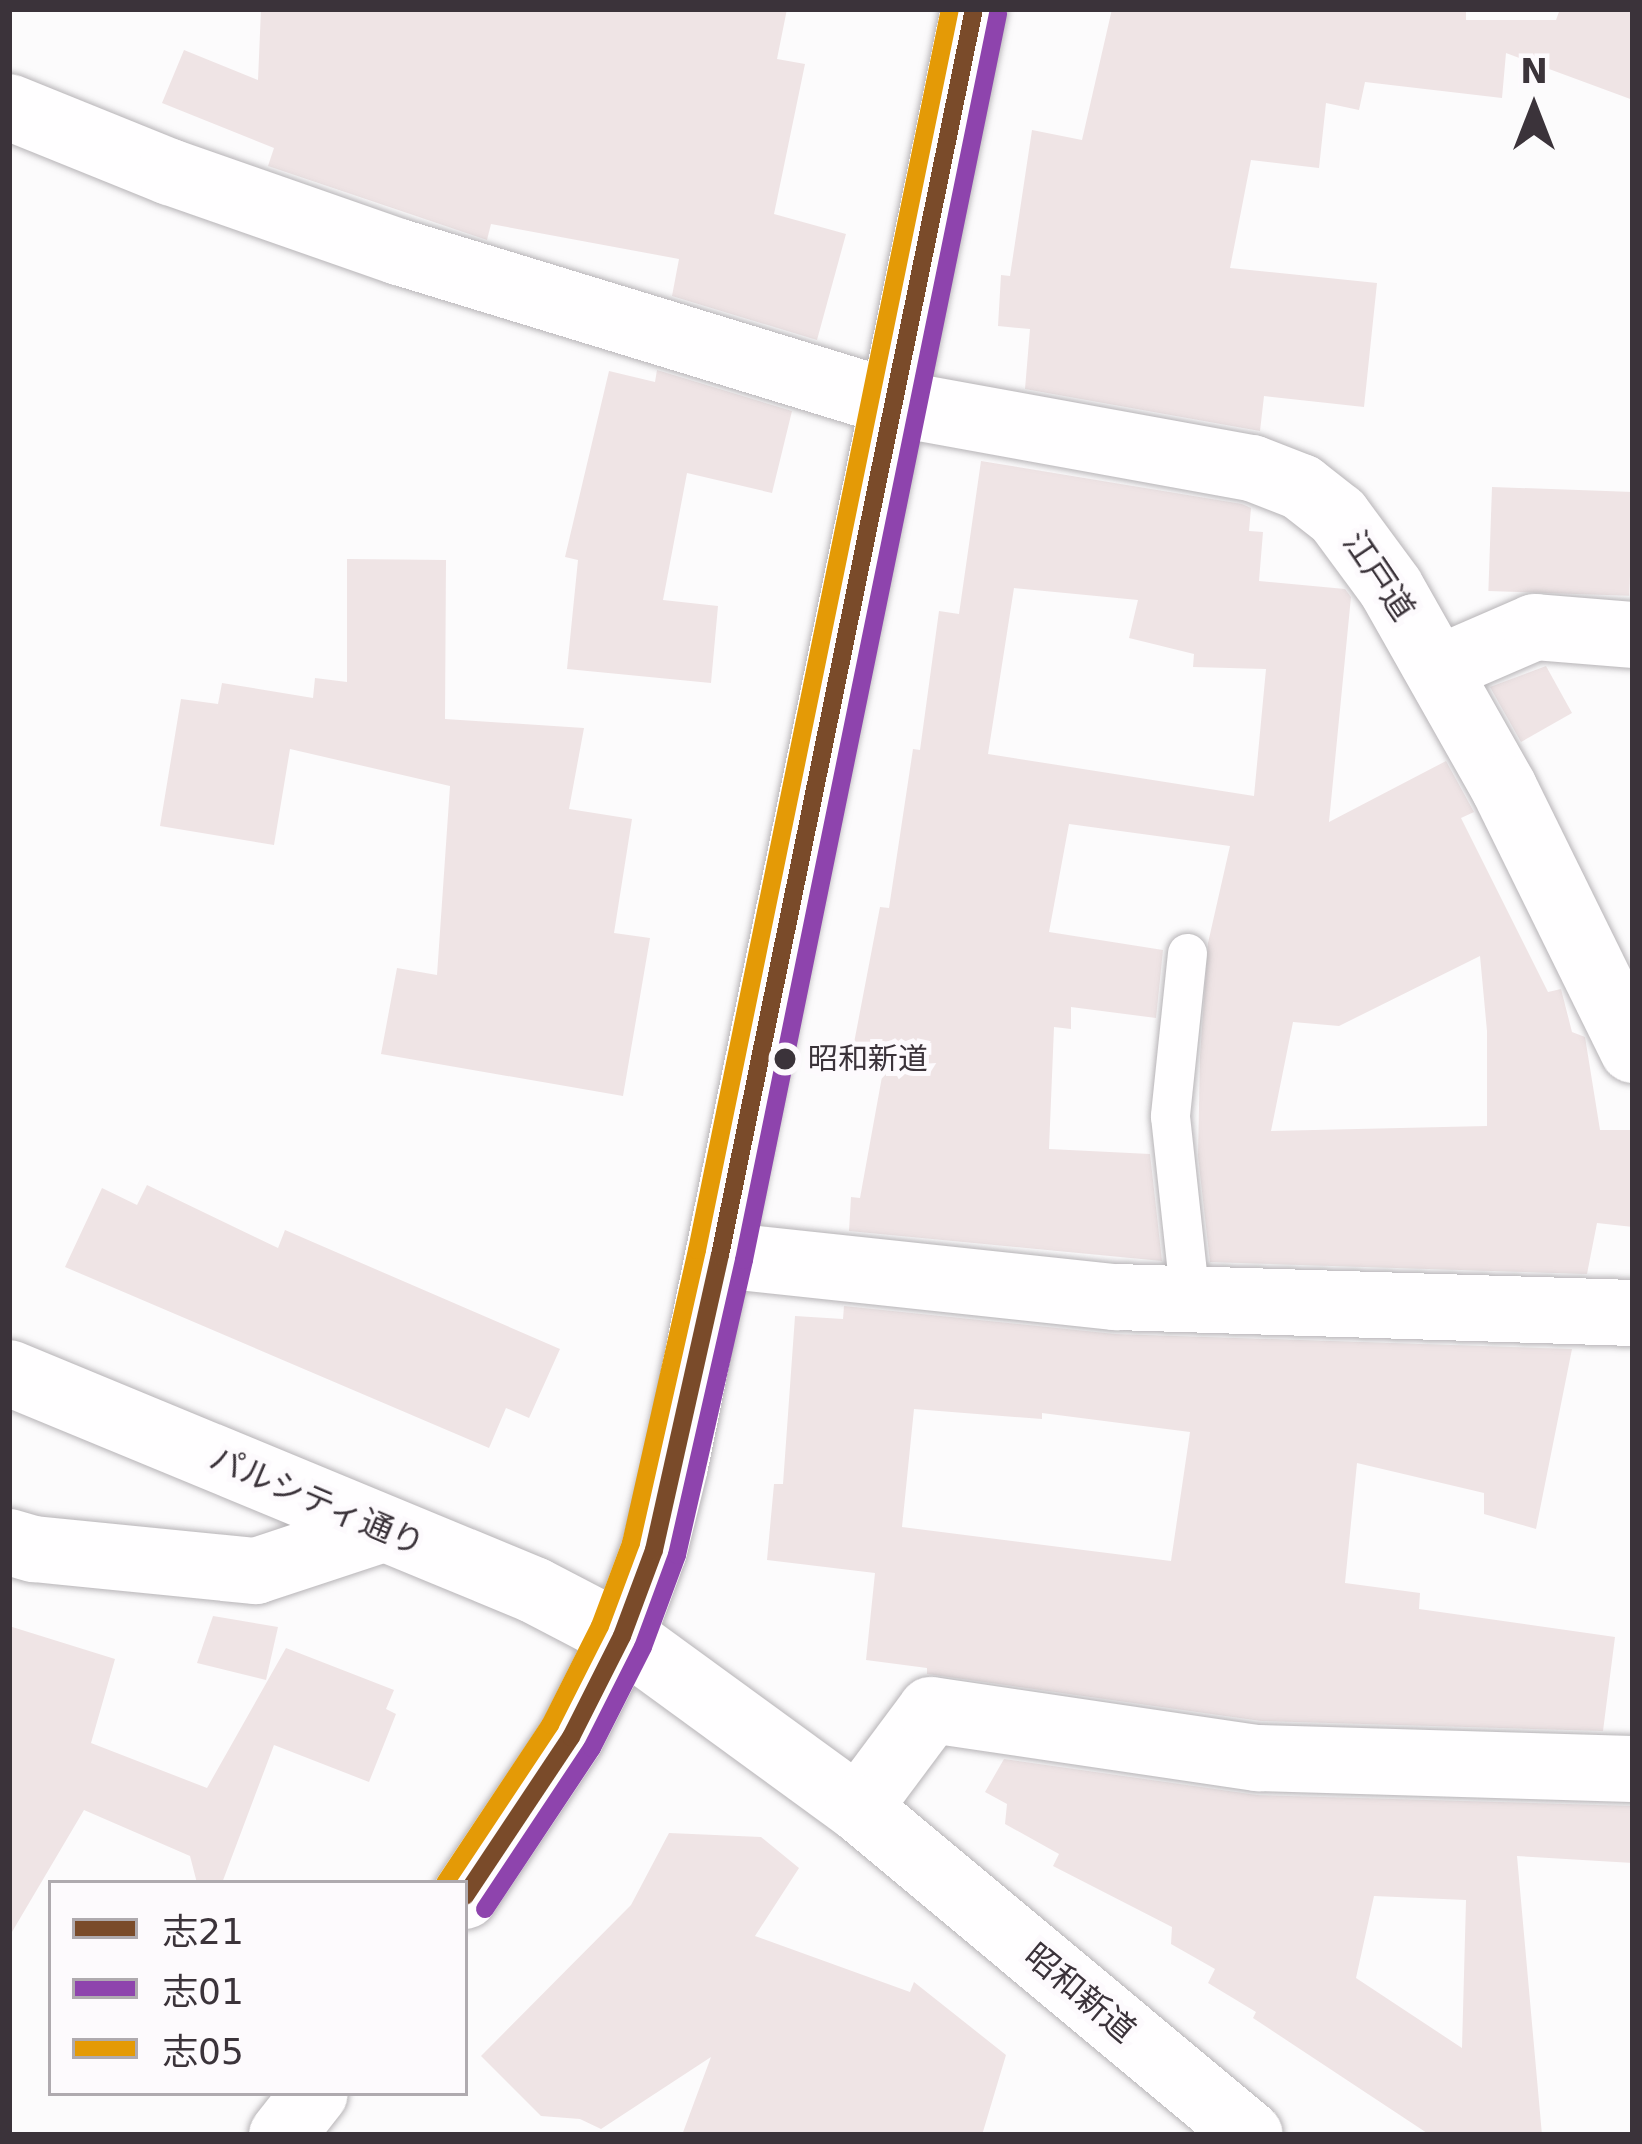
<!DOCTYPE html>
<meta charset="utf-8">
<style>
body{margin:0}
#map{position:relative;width:1642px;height:2144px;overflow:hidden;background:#fcfbfc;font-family:"DejaVu Sans","Noto Sans JP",sans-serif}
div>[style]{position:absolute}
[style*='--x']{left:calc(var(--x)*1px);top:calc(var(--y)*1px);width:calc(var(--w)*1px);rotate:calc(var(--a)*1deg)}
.building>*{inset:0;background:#efe4e5;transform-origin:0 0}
.roads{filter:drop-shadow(0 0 3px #b7b4b7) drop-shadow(0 0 3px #b7b4b7)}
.lane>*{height:39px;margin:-19.5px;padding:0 19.5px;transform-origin:19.5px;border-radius:19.5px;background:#fffeff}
.street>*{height:66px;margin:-33px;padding:0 33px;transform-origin:33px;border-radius:33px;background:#fffeff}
.secondary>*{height:66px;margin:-33px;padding:0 33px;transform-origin:33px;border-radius:33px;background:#fffeff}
.primary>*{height:66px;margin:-33px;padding:0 33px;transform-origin:33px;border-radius:33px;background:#fffeff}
.bus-1>*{height:18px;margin:-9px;padding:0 9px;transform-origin:9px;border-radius:9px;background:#7a4b2a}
.bus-2>*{height:18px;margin:-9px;padding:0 9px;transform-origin:9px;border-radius:9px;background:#8e44ad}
.bus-3>*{height:18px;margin:-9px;padding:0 9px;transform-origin:9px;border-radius:9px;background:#e49a06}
.dots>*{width:33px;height:33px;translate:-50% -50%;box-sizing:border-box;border:6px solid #fdfafd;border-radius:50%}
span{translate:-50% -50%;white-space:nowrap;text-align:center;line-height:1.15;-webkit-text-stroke:10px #fdfafd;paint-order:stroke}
.bus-label{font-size:30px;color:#3b333a}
.left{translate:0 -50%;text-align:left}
.street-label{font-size:33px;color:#3b333a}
.frame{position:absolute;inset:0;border:12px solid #3b333a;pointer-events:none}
.legend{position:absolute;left:48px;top:1880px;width:420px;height:216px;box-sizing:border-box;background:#fdfafd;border:3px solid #afaaaf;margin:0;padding:15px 21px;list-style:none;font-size:36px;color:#3b333a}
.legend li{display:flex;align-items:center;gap:24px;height:60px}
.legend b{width:60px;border:3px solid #afaaaf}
.north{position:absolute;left:1474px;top:48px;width:120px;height:120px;-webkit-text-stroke:9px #fdfafd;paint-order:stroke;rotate:0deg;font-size:33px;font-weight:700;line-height:48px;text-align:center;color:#3b333a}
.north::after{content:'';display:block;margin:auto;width:42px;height:54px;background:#3b333a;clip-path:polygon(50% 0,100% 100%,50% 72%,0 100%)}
</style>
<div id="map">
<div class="building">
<i style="clip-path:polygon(261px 9px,787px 9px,777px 59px,805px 64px,774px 214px,846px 234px,817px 340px,672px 296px,679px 259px,491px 224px,487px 240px,268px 166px,274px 148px,162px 103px,184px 50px,258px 80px)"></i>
<i style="clip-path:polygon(1112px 9px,1466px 9px,1466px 20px,1556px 20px,1560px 9px,1633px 9px,1633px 100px,1506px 53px,1502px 98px,1365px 82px,1359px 110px,1326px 103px,1319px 168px,1251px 160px,1230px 268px,1377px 283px,1364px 407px,1264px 396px,1260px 431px,1025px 389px,1030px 329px,998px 326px,1001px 275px,1010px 276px,1032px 130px,1082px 140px)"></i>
<i style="clip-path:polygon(657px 370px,792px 411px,772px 493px,687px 473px,663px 600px,718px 606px,711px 683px,567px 669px,578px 560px,565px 557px,609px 371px,655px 382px)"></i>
<i style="clip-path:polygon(evenodd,981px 461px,1242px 504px,1251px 508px,1249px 531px,1263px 532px,1259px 581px,1345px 589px,1351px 597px,1329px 822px,1446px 761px,1474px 812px,1461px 818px,1548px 992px,1561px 989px,1572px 1032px,1585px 1037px,1600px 1130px,1633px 1130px,1633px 1227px,1597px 1223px,1587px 1274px,1210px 1262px,1198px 1156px,1200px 1056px,1208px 943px,1230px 846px,1069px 824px,1049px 932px,1163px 950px,1156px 1018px,1071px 1007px,1071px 1029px,1054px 1027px,1049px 1149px,1150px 1154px,1162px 1261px,849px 1231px,851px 1197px,860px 1198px,887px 1049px,854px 1043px,880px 907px,889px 908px,913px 749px,920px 750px,939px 611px,959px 614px,981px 461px,1014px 588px,1138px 600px,1129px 638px,1194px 654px,1193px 667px,1266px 669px,1254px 796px,988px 754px,1014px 588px,981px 461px,1480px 956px,1487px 1031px,1487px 1126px,1271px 1131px,1293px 1022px,1339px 1026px,1480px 956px)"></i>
<i style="left:1492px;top:487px;width:141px;height:104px;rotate:2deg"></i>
<i style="clip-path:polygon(347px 559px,446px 560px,445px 719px,584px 728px,569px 809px,632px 819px,614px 933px,650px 938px,623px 1096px,381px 1054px,397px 968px,437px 975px,450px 786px,290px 749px,274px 845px,160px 826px,181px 699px,218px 704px,222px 683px,313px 698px,315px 678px,347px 682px)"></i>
<i style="clip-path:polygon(1546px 666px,1572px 713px,1521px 742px,1490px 687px)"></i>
<i style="clip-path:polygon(147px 1185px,278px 1248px,285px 1230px,560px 1349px,529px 1418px,506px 1408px,489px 1448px,65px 1267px,102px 1188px,137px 1205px)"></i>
<i style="clip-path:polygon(evenodd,844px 1306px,1115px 1334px,1572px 1349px,1536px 1529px,1484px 1514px,1484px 1493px,1357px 1463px,1345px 1583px,1420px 1593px,1419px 1609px,1615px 1637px,1603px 1731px,1261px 1721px,927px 1674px,927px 1668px,866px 1660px,875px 1573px,767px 1560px,774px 1484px,783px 1484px,795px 1316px,843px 1319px,844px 1306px,914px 1409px,1042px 1419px,1042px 1413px,1190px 1432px,1171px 1561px,902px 1527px,914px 1409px)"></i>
<i style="clip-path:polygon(213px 1616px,278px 1627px,266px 1680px,197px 1663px)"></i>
<i style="clip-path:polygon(9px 1626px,115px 1659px,91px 1743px,207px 1788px,286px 1648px,394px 1690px,386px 1709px,396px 1714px,369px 1782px,274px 1745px,222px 1883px,197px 1883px,190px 1856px,84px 1810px,9px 1937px)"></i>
<i style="clip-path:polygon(evenodd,1004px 1759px,1257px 1795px,1633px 1806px,1633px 1863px,1517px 1856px,1542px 2135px,1430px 2135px,1253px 2018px,1256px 2012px,1208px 1983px,1215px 1969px,1171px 1944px,1172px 1927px,1053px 1866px,1059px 1854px,1005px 1824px,1007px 1804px,985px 1792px,1004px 1759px,1374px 1896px,1466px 1900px,1462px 2048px,1356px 1978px,1374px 1896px)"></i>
<i style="clip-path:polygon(669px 1833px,761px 1837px,799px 1868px,755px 1936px,910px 1992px,914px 1982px,1006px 2055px,982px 2135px,682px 2135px,711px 2057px,601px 2129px,580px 2119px,541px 2116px,481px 2056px,631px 1905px)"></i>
</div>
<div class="roads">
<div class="lane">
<i style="--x:1187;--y:953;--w:164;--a:96"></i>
<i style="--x:1170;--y:1116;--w:184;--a:83.8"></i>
</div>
<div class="street">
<i style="--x:9;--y:107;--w:174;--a:22"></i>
<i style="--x:170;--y:172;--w:243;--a:19.3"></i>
<i style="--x:399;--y:252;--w:517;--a:17"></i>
<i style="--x:893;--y:403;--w:365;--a:10.3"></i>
<i style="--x:1252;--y:468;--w:53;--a:21.2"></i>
<i style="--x:1301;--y:487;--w:47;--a:38.1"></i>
<i style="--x:1338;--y:516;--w:89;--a:53.6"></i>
<i style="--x:1391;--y:588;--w:230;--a:60.5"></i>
<i style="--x:1504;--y:788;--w:292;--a:63.8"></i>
<i style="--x:1438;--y:669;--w:106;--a:-23.4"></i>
<i style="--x:1535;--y:627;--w:98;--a:4.7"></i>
<i style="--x:720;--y:1255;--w:398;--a:6.1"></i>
<i style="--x:1116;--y:1297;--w:517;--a:1.77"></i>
<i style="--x:9;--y:1542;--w:26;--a:16"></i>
<i style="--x:34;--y:1549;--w:223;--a:5.7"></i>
<i style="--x:256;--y:1571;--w:134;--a:-18.3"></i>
<i style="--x:858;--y:1808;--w:122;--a:-53.3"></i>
<i style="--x:931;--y:1710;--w:331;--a:8.4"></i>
<i style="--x:1258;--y:1758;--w:375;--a:1.7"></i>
</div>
<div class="secondary">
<i style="--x:9;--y:1373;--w:568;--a:22.46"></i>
<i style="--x:534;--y:1590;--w:99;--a:27.6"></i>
<i style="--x:622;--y:1636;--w:113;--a:116.8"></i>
<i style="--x:571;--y:1737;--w:191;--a:123.7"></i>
<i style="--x:282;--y:2135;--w:53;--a:-51.8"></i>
</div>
<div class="primary">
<i style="--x:974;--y:9;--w:1487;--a:101.6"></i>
<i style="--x:675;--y:1466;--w:87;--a:104"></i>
<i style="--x:654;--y:1550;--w:92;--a:110.4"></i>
<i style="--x:622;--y:1636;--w:292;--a:36.1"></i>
<i style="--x:858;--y:1808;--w:510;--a:39.83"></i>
</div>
</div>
<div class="bus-1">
<i style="--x:465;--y:1896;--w:191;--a:-56.3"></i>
<i style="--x:571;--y:1737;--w:113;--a:-63.2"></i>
<i style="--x:622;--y:1636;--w:92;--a:-69.6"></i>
<i style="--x:654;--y:1550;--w:302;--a:-77.4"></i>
<i style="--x:720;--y:1255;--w:1272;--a:-78.48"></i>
</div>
<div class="bus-2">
<i style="--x:485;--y:1909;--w:193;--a:-56.4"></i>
<i style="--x:592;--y:1748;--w:113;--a:-63.2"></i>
<i style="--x:643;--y:1647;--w:98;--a:-69.7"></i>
<i style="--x:677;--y:1555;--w:303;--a:-77.2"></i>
<i style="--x:744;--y:1260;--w:1272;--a:-78.48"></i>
</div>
<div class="bus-3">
<i style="--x:445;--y:1883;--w:190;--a:-56.4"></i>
<i style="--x:550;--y:1725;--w:111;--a:-63.2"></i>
<i style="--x:600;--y:1626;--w:89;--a:-69.5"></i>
<i style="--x:631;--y:1543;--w:300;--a:-77.3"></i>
<i style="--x:697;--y:1250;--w:1267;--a:-78.48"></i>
</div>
<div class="dots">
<i style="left:785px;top:1059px;background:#3b333a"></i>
</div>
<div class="bus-label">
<span class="left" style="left:808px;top:1059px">昭和新道</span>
</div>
<div class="street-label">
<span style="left:1379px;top:576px;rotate:56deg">江戸道</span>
<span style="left:317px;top:1501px;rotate:23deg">パルシティ通り</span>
<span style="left:1080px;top:1993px;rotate:40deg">昭和新道</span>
</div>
<div class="frame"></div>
<ul class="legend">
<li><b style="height:15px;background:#7a4b2a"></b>志21</li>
<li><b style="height:15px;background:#8e44ad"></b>志01</li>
<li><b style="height:15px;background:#e49a06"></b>志05</li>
</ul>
<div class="north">N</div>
</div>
